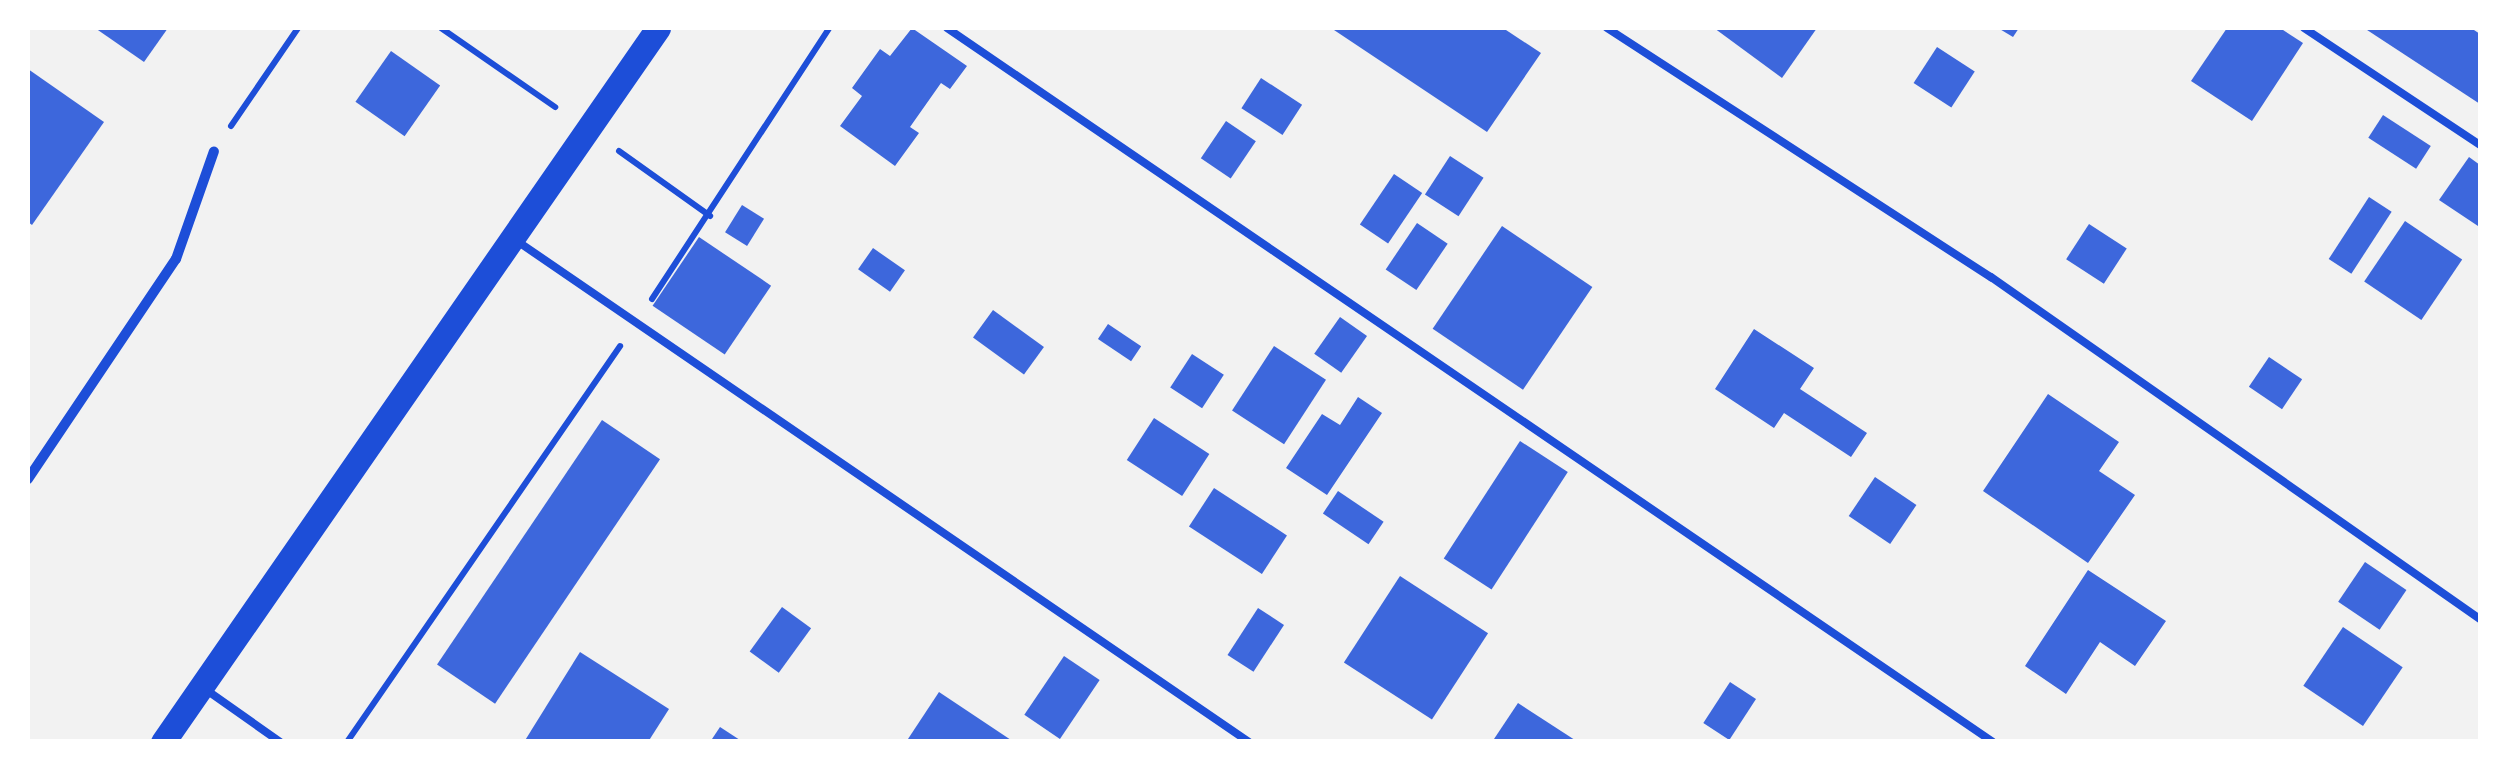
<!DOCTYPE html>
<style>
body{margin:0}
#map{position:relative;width:2508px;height:769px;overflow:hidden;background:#f2f2f2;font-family:"Open Sans",sans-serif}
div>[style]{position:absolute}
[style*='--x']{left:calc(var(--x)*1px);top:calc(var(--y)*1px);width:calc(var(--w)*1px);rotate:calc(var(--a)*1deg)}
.building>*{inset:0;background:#3d67dc;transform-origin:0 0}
.path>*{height:6px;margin:-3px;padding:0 3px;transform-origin:3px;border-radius:3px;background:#1d4ed8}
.service>*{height:8px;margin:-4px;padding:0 4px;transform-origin:4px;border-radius:4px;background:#1d4ed8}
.minor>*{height:10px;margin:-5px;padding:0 5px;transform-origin:5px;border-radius:5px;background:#1d4ed8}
.primary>*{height:25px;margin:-12.5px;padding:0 12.5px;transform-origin:12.5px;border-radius:12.5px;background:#1d4ed8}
span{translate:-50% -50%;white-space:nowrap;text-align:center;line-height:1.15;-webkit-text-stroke:10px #fff;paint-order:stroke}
.frame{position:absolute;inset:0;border:30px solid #fff;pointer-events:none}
</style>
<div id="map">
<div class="building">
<i style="clip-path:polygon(95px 28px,168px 28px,144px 62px)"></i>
<i style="clip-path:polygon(912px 28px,967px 66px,950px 89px,941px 83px,910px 127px,919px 133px,895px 166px,840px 126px,862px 96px,852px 88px,880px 49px,890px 56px)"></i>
<i style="clip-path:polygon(1331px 28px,1503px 28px,1541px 53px,1487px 132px)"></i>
<i style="clip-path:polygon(1714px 28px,1817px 28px,1782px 78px)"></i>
<i style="clip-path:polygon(1998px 28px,2019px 28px,2013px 37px)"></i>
<i style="clip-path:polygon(2227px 28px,2280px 28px,2303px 43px,2252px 121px,2191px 81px)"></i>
<i style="clip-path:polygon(2364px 28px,2471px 28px,2480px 34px,2480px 104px)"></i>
<i style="left:1937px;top:47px;width:45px;height:43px;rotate:33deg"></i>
<i style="left:391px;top:51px;width:60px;height:62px;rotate:35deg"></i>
<i style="clip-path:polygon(28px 69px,104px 122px,32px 225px,28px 222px)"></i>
<i style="left:1261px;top:78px;width:49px;height:36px;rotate:33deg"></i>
<i style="left:2383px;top:115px;width:57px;height:27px;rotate:33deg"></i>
<i style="left:1226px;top:121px;width:36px;height:45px;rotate:34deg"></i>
<i style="left:1450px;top:156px;width:40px;height:46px;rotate:33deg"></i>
<i style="clip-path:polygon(2469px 157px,2480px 165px,2478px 226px,2439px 200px)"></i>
<i style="left:1394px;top:174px;width:34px;height:61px;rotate:34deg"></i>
<i style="left:2369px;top:197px;width:27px;height:74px;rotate:33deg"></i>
<i style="left:742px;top:205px;width:26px;height:32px;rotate:32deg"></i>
<i style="left:2405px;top:221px;width:69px;height:73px;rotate:34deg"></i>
<i style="left:1417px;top:223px;width:37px;height:56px;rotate:34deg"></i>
<i style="left:2089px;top:224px;width:45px;height:42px;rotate:33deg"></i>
<i style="left:1502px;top:226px;width:109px;height:124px;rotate:34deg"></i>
<i style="left:699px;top:237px;width:87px;height:83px;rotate:34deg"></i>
<i style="left:873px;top:248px;width:39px;height:26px;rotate:35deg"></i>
<i style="left:993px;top:310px;width:63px;height:34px;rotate:36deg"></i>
<i style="left:1340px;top:317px;width:33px;height:45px;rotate:35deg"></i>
<i style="left:1108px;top:324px;width:40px;height:18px;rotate:34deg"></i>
<i style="clip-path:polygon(1754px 329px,1814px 368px,1800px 389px,1867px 433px,1851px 457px,1784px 413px,1774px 428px,1715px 389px)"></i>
<i style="left:1274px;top:346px;width:62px;height:77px;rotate:33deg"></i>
<i style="left:1192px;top:354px;width:38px;height:40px;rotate:33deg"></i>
<i style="left:2269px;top:357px;width:40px;height:36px;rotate:34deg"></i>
<i style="clip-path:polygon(2048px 394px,2119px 442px,2099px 471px,2135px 495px,2088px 563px,1983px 491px)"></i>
<i style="clip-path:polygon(1358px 397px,1382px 413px,1327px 495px,1286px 468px,1322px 414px,1340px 425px)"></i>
<i style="left:1154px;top:418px;width:66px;height:50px;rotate:33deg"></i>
<i style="left:602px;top:420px;width:70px;height:295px;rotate:34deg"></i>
<i style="left:1520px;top:441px;width:57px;height:140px;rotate:33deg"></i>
<i style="left:1875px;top:477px;width:50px;height:47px;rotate:34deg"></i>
<i style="left:1214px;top:488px;width:87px;height:46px;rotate:33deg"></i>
<i style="left:1338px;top:491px;width:55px;height:27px;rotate:34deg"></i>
<i style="left:2365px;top:562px;width:50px;height:48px;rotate:34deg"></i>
<i style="clip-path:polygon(2088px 570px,2166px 621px,2135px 666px,2100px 642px,2066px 694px,2025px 666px)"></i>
<i style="left:1400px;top:576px;width:105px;height:103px;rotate:33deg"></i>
<i style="left:782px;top:607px;width:36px;height:55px;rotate:36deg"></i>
<i style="left:1258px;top:608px;width:31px;height:56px;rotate:33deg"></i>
<i style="left:2343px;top:627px;width:72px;height:71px;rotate:34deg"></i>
<i style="clip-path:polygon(580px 652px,669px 709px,648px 742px,524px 742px)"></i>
<i style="left:1064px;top:656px;width:43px;height:71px;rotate:34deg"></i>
<i style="left:1730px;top:682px;width:31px;height:49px;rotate:33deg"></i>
<i style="clip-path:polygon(939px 692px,1014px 742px,906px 742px)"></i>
<i style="clip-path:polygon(1518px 703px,1578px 742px,1492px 742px)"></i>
<i style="clip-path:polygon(720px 727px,743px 742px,710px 742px)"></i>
</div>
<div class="path">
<i style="--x:441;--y:28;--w:139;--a:34.7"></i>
<i style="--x:231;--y:126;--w:119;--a:-55.6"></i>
<i style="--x:619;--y:151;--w:112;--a:35.5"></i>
<i style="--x:652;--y:299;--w:324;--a:-56.8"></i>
<i style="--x:347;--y:742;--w:481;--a:-55.4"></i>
</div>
<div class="service">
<i style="--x:947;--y:28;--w:1266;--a:34.32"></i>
<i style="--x:1607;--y:28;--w:458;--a:33"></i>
<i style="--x:1991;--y:277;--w:597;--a:34.97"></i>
<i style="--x:2304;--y:28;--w:211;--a:33.6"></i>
<i style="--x:517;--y:241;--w:887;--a:34.39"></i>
<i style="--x:205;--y:689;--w:92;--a:35.2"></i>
</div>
<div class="minor">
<i style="--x:28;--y:479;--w:265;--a:-56.1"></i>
<i style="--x:176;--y:259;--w:114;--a:-70.6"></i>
</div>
<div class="primary">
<i style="--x:163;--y:742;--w:869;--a:-55.27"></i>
</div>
<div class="frame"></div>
</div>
